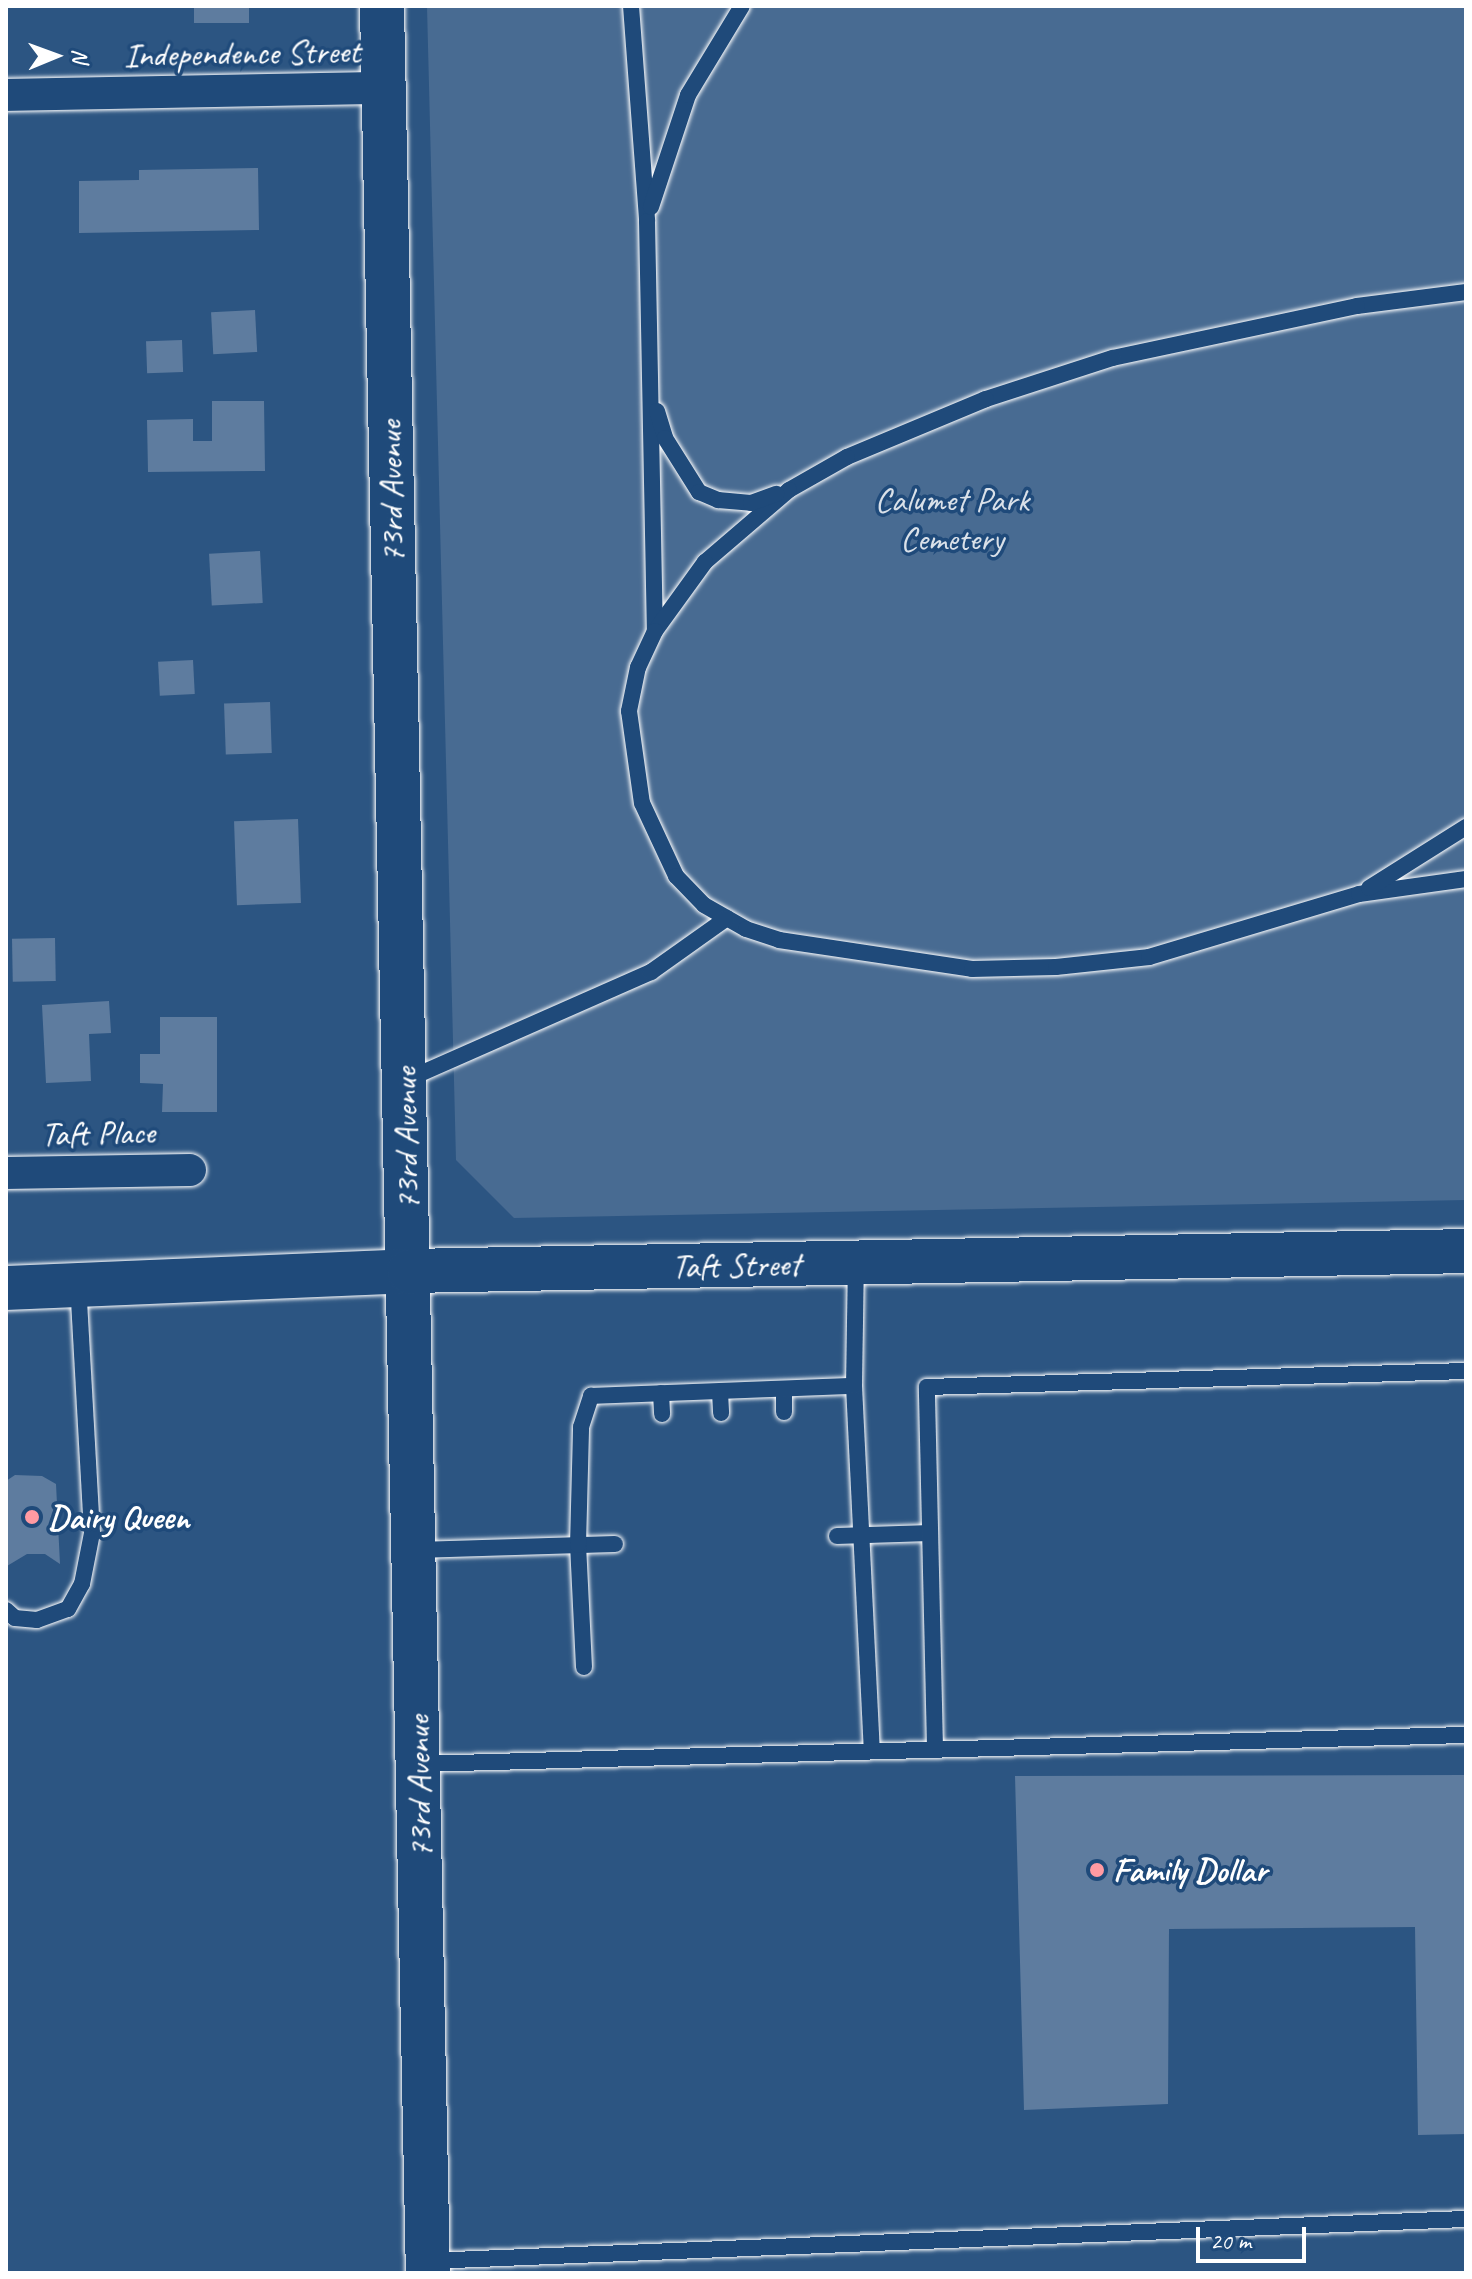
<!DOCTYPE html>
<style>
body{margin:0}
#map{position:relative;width:1472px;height:2279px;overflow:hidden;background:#2c5582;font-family:Caveat,sans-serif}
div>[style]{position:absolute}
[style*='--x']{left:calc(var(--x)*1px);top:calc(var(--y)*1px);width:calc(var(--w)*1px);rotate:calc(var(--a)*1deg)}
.green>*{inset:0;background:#486b92}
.building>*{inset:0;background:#5e7c9f;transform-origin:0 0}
.roads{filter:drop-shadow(0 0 2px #fff) drop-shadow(0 0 2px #fff)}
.lane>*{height:16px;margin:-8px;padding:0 8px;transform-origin:8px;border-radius:8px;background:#1f4a7a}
.street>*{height:32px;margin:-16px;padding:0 16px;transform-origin:16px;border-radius:16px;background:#1f4a7a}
.secondary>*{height:44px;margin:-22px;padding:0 22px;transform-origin:22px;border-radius:22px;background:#1f4a7a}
.dots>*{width:22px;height:22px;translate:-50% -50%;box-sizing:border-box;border:4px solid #1f4a7a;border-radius:50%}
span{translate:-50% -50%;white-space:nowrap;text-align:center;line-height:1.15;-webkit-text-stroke:7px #1f4a7a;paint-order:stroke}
.street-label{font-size:34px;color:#fff}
.park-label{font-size:34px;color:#dae1e9}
.poi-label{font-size:34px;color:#fff;font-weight:700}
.left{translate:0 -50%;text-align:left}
.frame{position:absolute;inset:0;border:8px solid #fff;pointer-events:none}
.north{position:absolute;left:16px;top:16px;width:80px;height:80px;-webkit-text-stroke:6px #1f4a7a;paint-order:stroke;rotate:89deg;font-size:22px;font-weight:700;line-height:32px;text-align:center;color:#fff}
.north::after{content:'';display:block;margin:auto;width:28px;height:36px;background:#fff;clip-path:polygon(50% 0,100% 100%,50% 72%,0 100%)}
.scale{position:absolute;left:1196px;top:2227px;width:110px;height:36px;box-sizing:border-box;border:4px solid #fff;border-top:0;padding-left:10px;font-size:24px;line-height:28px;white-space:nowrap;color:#fff;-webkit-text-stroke:6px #1f4a7a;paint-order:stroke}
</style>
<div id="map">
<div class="green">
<i style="clip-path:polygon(427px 6px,1466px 6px,1466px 1200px,514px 1218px,456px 1160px)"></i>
</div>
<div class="building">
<i style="left:194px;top:6px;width:55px;height:17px"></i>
<i style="clip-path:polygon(258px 168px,259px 230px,79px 233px,79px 181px,139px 180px,139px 170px)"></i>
<i style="left:255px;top:310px;width:42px;height:44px;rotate:87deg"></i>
<i style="left:182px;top:340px;width:32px;height:36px;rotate:88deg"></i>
<i style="clip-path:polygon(212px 401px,264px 401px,265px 471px,148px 472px,147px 420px,193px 419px,193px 441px,212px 441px)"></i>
<i style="left:260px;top:551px;width:52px;height:51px;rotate:87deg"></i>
<i style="left:193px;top:660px;width:34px;height:35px;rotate:87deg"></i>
<i style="left:270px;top:702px;width:51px;height:46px;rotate:88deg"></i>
<i style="left:298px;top:819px;width:84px;height:64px;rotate:88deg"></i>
<i style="left:55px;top:938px;width:43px;height:43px;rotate:89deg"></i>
<i style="clip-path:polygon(109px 1001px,111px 1033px,89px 1034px,91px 1081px,46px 1083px,42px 1005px)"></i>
<i style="clip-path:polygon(160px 1017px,217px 1017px,217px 1112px,162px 1112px,163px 1084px,140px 1083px,140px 1054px,160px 1054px)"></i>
<i style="clip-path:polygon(15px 1475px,42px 1476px,56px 1484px,60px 1564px,45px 1554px,27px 1554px,7px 1566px,6px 1481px)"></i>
<i style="clip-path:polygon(1466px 1775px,1466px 2134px,1418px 2135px,1415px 1927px,1169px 1929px,1168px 2104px,1024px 2110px,1015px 1776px)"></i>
</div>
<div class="roads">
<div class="lane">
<i style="--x:631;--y:6;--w:216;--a:85.7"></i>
<i style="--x:647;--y:221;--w:410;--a:88.9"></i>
<i style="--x:651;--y:207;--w:118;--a:-71.7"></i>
<i style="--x:688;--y:95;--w:104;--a:-58.8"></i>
<i style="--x:1466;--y:292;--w:110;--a:172.7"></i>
<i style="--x:1357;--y:306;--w:250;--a:168"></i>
<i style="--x:1112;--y:358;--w:133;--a:162"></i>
<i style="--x:986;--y:399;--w:151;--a:157.4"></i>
<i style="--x:847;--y:457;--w:67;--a:150.4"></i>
<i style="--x:789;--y:490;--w:111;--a:139.4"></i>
<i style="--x:705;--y:562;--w:85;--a:125.9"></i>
<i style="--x:655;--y:631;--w:40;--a:115"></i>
<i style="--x:638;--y:667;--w:45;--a:101.6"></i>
<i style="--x:629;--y:711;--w:93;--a:82"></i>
<i style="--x:642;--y:803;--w:81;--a:65"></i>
<i style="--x:676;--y:876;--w:40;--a:46"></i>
<i style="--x:704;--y:905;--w:48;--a:29.7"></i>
<i style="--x:746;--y:929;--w:35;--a:18"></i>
<i style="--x:779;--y:940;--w:195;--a:8.5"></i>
<i style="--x:972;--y:969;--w:84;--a:-1.4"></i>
<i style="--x:1056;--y:967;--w:94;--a:-6.1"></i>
<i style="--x:1149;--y:957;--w:219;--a:-16.7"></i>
<i style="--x:1359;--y:894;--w:108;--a:-8"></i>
<i style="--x:657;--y:411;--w:28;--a:73"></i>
<i style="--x:665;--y:438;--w:64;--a:57.8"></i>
<i style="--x:699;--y:492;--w:21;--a:23"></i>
<i style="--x:718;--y:500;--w:33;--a:5"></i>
<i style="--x:751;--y:503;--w:27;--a:-20"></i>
<i style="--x:1369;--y:888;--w:115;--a:-32.2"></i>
<i style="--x:406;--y:1080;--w:268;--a:-23.8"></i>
<i style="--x:651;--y:972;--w:93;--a:-35.4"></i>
<i style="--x:854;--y:1386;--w:364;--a:87.2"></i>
<i style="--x:784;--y:1390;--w:22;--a:90"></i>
<i style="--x:720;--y:1392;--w:21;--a:87"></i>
<i style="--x:661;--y:1393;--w:21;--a:87"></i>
<i style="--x:837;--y:1536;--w:93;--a:-1.8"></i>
<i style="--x:416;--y:1550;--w:199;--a:-1.7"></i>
<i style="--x:6;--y:1610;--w:12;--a:42"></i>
<i style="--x:15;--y:1618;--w:22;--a:5"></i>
<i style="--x:37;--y:1620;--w:33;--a:-20"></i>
<i style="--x:68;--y:1609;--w:29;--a:-61"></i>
<i style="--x:82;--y:1584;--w:52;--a:-78.9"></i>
<i style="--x:92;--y:1533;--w:247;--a:-93.2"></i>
<i style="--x:584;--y:1667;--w:122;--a:-92.8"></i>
<i style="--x:578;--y:1545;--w:118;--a:-88.5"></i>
<i style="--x:581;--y:1427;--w:33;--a:-72"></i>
<i style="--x:591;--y:1396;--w:263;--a:-2.2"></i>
<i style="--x:854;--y:1386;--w:121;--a:-89.1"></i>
<i style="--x:935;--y:1748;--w:361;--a:-91.3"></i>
<i style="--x:927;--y:1387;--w:539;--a:-1.7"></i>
<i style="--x:420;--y:1764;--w:1046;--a:-1.59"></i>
<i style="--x:428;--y:2261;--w:1039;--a:-2.32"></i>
</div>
<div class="street">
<i style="--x:6;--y:95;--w:378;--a:-1.1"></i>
<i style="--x:6;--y:1173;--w:184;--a:-0.9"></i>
</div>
<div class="secondary">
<i style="--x:382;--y:6;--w:2267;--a:88.84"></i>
<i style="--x:6;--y:1288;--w:403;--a:-2.4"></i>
<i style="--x:409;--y:1271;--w:1057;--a:-1.08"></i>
</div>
</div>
<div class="dots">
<i style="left:32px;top:1517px;background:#ff9aa2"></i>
<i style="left:1097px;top:1870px;background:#ff9aa2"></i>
</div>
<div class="street-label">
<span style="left:242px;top:53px;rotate:-1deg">Independence Street</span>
<span style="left:391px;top:492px;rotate:-91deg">73rd Avenue</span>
<span style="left:98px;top:1133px;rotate:-1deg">Taft Place</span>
<span style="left:406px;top:1139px;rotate:-91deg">73rd Avenue</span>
<span style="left:736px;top:1265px;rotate:-1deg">Taft Street</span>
<span style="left:419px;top:1787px;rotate:-91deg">73rd Avenue</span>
</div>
<div class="park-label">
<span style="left:952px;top:519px">Calumet Park<br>Cemetery</span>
</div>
<div class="poi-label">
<span class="left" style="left:48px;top:1517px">Dairy Queen</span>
<span class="left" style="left:1113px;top:1870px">Family Dollar</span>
</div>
<div class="frame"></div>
<div class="north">N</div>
<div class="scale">20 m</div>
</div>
